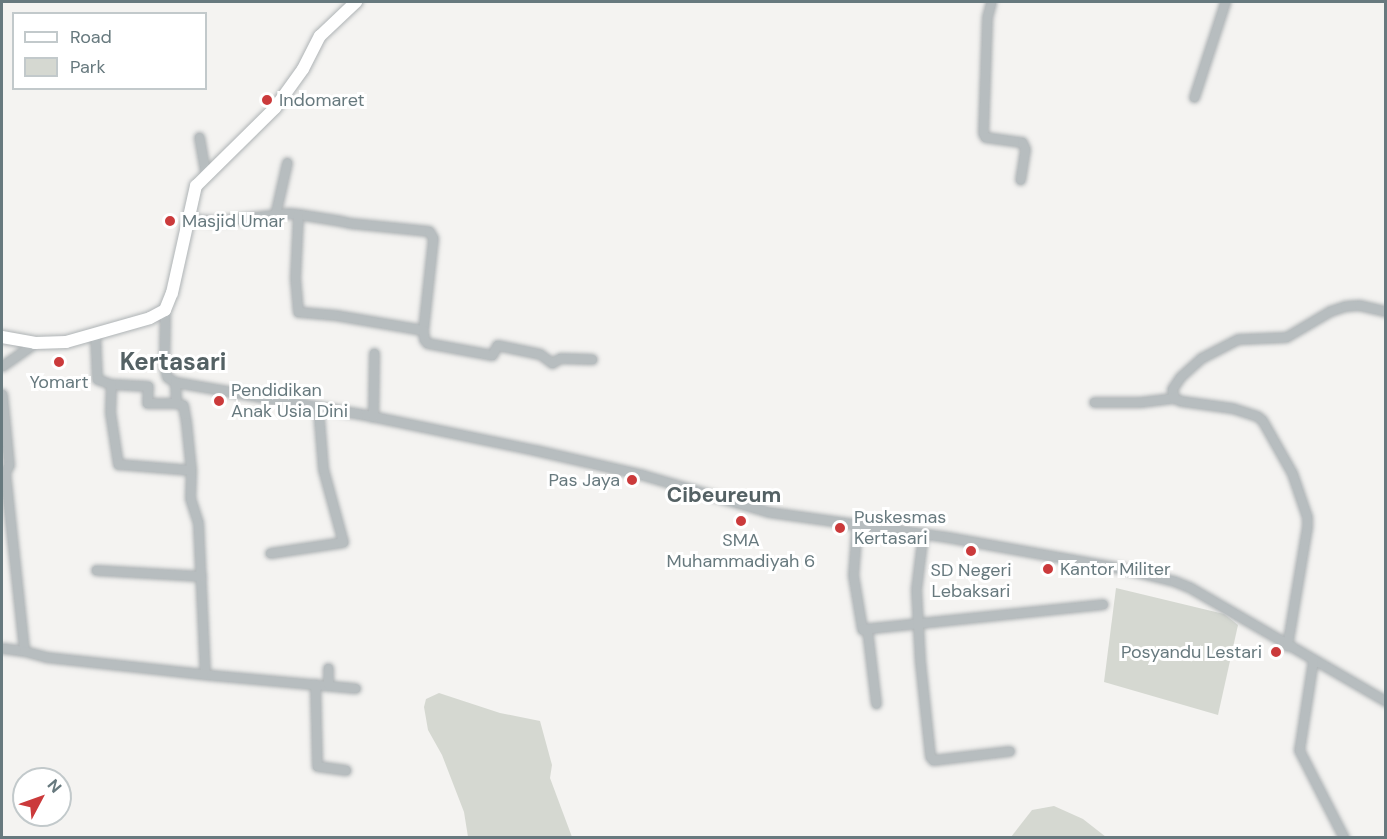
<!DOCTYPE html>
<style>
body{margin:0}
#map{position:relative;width:1387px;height:839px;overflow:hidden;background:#f4f3f1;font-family:"DM Sans",sans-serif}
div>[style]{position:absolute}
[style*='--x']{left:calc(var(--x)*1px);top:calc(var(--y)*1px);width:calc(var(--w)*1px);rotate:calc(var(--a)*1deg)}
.green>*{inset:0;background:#d5d8d1}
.roads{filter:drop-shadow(0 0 2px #aeb3b5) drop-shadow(0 0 2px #aeb3b5)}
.minor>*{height:9px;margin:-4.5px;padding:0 4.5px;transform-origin:4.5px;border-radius:4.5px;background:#b7bdbf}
.major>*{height:12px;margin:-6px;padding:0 6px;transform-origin:6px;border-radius:6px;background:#fff}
.dots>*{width:16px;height:16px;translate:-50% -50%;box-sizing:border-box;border:3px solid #fff;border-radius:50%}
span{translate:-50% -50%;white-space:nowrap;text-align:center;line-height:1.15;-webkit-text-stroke:6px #fff;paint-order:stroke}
.poi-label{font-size:18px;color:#67797e}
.left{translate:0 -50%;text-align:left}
.right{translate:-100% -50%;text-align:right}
.quarter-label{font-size:21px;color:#546164;font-weight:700}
.district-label{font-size:24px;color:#546164;font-weight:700}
.frame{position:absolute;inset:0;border:3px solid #67797e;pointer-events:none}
.legend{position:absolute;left:12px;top:12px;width:195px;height:78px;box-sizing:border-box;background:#fff;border:2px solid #c2c9cb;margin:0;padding:8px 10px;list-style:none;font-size:18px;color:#67797e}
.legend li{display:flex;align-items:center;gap:12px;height:30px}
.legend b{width:30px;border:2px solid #c2c9cb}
.north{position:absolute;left:12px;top:767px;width:60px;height:60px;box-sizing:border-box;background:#fff;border:2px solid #c2c9cb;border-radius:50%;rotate:49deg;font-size:16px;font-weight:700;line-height:24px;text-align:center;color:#67797e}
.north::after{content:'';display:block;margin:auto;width:21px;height:27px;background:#cb3a3b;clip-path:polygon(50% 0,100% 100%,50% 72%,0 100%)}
</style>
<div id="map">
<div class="green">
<i style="clip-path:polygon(1116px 588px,1224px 614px,1238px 625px,1218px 715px,1104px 682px)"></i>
<i style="clip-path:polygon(439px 693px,500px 713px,540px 721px,552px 765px,550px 778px,572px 837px,468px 837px,464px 812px,442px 755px,428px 730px,424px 707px,426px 699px)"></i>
<i style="clip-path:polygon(1054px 806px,1083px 819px,1106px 837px,1011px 837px,1032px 810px)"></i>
</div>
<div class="roads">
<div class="minor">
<i style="--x:991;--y:2;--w:16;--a:105"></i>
<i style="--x:987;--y:17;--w:116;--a:92"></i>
<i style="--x:983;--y:133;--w:4;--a:63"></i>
<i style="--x:985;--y:137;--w:37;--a:8"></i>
<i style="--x:1022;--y:142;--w:8;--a:67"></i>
<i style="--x:1025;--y:149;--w:31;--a:99"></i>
<i style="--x:1194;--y:97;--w:100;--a:-71.9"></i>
<i style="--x:199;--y:137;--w:39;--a:80"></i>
<i style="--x:275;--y:215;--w:54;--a:-77.2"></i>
<i style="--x:187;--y:219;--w:29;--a:4"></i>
<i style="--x:216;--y:221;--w:72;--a:-6.3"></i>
<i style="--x:288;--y:213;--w:10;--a:6"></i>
<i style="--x:298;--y:214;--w:38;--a:9"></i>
<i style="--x:336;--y:220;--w:14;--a:12"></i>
<i style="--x:350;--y:223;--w:79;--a:5.8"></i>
<i style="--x:429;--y:231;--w:8;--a:60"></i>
<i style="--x:433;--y:238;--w:93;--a:96.2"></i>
<i style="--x:423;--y:330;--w:89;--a:-170.3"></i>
<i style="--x:335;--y:315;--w:37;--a:-175"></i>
<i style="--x:298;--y:312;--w:34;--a:-95"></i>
<i style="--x:295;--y:278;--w:64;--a:-87.3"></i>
<i style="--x:165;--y:310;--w:55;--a:91"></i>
<i style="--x:164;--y:365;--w:12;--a:76"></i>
<i style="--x:167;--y:377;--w:9;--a:32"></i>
<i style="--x:175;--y:382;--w:194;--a:9.8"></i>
<i style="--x:366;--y:415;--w:173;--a:11.7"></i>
<i style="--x:535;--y:450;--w:111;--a:13"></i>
<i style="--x:643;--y:475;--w:131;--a:16.4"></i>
<i style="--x:769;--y:512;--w:180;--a:8"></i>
<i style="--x:947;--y:537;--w:181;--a:10.2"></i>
<i style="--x:1125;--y:569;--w:50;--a:13.8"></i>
<i style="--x:1174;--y:581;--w:16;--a:22"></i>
<i style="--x:1189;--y:587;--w:228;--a:30.1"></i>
<i style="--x:423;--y:330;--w:9;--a:84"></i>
<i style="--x:424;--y:339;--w:5;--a:53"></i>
<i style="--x:427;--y:343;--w:66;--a:10.5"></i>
<i style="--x:492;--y:355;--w:11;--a:-63"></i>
<i style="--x:497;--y:345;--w:44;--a:11.8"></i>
<i style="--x:540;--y:354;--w:15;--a:37"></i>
<i style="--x:552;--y:363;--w:9;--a:-32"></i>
<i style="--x:560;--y:358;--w:32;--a:2"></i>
<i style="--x:95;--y:334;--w:45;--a:87.5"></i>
<i style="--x:97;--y:379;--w:15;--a:20"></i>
<i style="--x:2;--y:366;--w:40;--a:-34.9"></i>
<i style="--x:175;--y:382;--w:21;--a:87"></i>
<i style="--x:176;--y:403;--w:7;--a:16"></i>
<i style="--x:183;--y:405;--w:17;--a:80"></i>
<i style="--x:186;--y:422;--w:48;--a:84.1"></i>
<i style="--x:191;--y:470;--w:28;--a:92"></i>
<i style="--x:190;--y:498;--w:25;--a:72"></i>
<i style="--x:198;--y:522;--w:152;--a:87.4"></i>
<i style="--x:2;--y:394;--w:71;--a:84.4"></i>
<i style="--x:9;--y:465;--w:8;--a:120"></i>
<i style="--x:5;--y:472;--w:180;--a:83.9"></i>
<i style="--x:24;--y:651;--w:22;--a:-172"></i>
<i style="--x:1094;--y:402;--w:46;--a:0"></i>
<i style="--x:1140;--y:402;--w:34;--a:-7"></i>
<i style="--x:176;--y:403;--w:29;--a:180"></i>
<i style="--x:147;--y:403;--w:17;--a:-87"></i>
<i style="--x:148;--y:386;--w:37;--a:-177"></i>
<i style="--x:111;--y:384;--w:28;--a:92"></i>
<i style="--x:110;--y:412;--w:53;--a:81.3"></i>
<i style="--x:118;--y:464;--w:73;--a:4.7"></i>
<i style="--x:373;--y:417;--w:64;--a:-89.1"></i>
<i style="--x:857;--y:523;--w:52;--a:94.4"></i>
<i style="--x:853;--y:575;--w:55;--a:80.5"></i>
<i style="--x:862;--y:629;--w:242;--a:-5.9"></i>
<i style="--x:923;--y:533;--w:56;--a:97.1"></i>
<i style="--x:916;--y:589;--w:73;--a:86.9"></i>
<i style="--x:920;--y:662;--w:95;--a:83.9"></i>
<i style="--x:930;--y:756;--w:5;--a:53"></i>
<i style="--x:933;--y:760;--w:77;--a:-6.8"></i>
<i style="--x:270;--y:553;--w:74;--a:-8.6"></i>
<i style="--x:343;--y:542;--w:76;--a:-105.3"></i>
<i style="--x:323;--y:469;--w:62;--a:-94.6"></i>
<i style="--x:96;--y:570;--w:105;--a:3.3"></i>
<i style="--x:867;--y:629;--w:75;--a:83.1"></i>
<i style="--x:1287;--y:646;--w:122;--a:-80.5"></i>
<i style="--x:1307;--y:526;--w:9;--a:-90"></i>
<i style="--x:1307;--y:517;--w:46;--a:-108.8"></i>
<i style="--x:1292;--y:473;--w:61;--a:-119.5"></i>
<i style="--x:1262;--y:420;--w:6;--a:-141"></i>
<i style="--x:1257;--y:416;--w:26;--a:-162"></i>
<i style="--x:1232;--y:408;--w:51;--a:-172.2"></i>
<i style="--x:1181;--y:401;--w:8;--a:-157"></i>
<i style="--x:1174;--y:398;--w:9;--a:-103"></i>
<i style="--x:1172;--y:389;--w:14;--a:-56"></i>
<i style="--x:1180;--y:377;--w:28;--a:-42"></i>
<i style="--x:1201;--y:358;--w:42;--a:-27.2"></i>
<i style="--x:1238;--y:339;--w:48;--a:-2.4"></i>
<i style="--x:1286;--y:337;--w:51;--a:-30.6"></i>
<i style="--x:1330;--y:311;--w:16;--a:-18"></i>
<i style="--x:1345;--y:306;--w:14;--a:-4"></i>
<i style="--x:1359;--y:305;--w:28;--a:13"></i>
<i style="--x:24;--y:651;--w:23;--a:15"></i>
<i style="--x:46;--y:657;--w:166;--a:6.2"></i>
<i style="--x:211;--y:675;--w:145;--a:5.2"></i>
<i style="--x:1313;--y:660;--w:91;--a:98.8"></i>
<i style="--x:1299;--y:750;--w:99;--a:62.9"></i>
<i style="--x:315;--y:684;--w:82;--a:88.6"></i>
<i style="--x:317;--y:766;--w:29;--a:8"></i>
<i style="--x:328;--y:684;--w:16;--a:-90"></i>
</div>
<div class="major">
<i style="--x:2;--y:337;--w:34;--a:10"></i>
<i style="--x:35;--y:343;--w:31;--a:-2"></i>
<i style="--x:66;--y:342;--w:87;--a:-15.9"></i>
<i style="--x:150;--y:318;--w:17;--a:-28"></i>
<i style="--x:165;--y:310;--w:18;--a:-68"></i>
<i style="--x:172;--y:293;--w:110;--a:-77.4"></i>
<i style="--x:196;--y:186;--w:111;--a:-44.6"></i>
<i style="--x:275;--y:108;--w:48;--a:-54.3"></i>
<i style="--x:303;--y:69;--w:37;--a:-63"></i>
<i style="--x:320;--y:36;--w:50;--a:-43.4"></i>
</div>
</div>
<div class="dots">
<i style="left:267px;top:100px;background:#cb3a3b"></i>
<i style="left:170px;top:221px;background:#cb3a3b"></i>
<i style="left:59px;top:362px;background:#cb3a3b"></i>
<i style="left:219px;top:401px;background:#cb3a3b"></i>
<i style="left:632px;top:480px;background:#cb3a3b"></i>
<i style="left:741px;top:521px;background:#cb3a3b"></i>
<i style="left:840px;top:528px;background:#cb3a3b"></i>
<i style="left:971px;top:551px;background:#cb3a3b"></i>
<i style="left:1048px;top:569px;background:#cb3a3b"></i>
<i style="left:1276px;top:652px;background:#cb3a3b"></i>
</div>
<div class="poi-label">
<span class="left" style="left:279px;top:100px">Indomaret</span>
<span class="left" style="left:182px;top:221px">Masjid Umar</span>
<span style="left:59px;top:382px">Yomart</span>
<span class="left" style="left:231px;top:401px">Pendidikan<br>Anak Usia Dini</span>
<span class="right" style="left:620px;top:480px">Pas Jaya</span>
<span class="left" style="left:854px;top:528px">Puskesmas<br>Kertasari</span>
<span style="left:741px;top:551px">SMA<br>Muhammadiyah 6</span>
<span class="left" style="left:1060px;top:569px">Kantor Militer</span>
<span style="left:971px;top:581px">SD Negeri<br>Lebaksari</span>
<span class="right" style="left:1262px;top:652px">Posyandu Lestari</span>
</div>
<div class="quarter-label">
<span style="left:724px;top:495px">Cibeureum</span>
</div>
<div class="district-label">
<span style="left:173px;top:362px">Kertasari</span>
</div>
<div class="frame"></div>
<ul class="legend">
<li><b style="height:8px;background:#fff"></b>Road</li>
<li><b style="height:16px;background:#d5d8d1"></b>Park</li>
</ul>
<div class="north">N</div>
</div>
